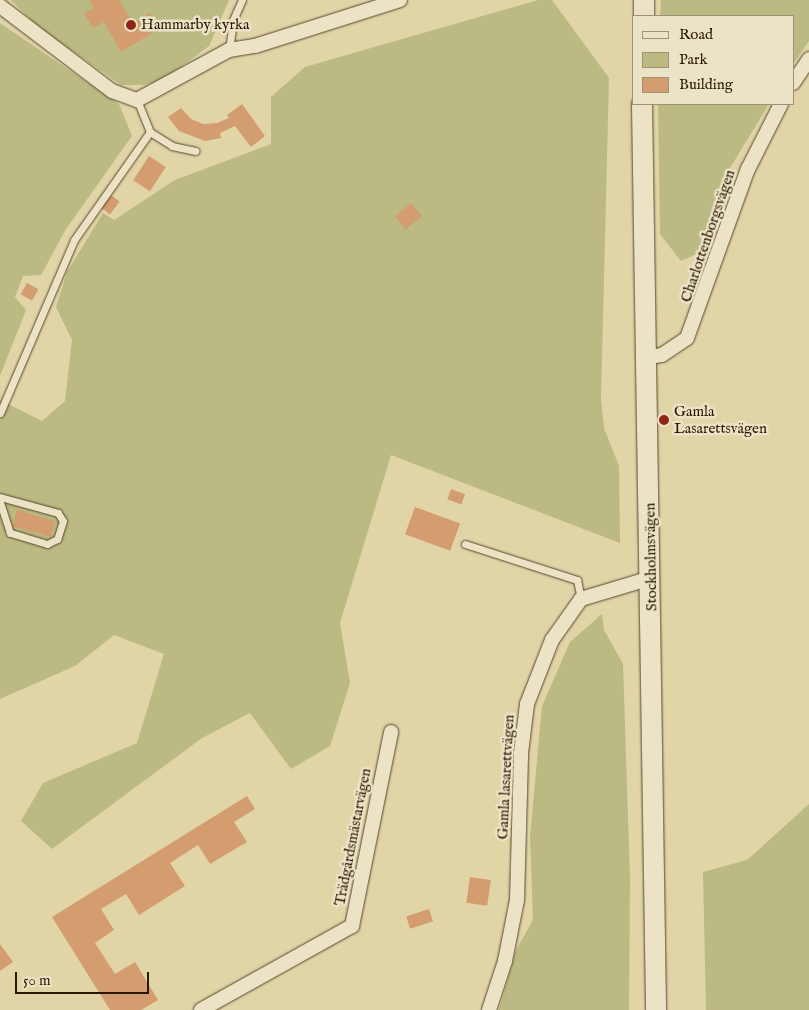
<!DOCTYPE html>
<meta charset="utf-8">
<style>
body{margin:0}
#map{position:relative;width:809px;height:1010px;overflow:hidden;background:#e1d4a7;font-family:"IM FELL English",serif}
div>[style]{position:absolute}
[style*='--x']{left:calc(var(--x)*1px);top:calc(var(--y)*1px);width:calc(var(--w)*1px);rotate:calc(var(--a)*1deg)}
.green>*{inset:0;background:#bbba82}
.building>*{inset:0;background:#d39d6f;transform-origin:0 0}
.roads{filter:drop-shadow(0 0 1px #57462b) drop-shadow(0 0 1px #57462b)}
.lane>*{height:7px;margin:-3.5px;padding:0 3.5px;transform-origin:3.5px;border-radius:3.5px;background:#ece3c6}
.street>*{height:14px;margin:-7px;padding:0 7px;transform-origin:7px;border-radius:7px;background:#ece3c6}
.secondary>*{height:20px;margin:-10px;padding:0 10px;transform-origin:10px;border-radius:10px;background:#ece3c6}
.dots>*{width:14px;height:14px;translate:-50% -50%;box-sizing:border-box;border:2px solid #ece3c6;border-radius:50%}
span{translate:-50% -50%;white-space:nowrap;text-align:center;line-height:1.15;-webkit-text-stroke:5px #ece3c6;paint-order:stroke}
.poi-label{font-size:15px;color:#291702}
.left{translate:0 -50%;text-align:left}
.street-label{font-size:15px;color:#291702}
.legend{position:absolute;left:632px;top:15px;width:162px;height:90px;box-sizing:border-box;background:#ece3c6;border:1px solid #9e9178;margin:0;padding:6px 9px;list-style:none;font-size:15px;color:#291702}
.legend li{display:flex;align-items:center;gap:10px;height:25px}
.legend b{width:25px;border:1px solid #9e9178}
.scale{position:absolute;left:15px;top:972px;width:134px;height:22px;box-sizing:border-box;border:2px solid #291702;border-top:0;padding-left:6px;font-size:15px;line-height:18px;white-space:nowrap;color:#291702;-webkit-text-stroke:4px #ece3c6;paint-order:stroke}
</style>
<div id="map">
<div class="green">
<i style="clip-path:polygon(11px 0,229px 0,209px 46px,163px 80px,143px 85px,121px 85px,37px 26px)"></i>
<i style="clip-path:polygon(538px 0,552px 0,609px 78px,601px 399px,604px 428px,619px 466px,620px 543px,391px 455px,340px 623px,350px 683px,330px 746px,291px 769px,250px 713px,202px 738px,52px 849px,21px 821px,43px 783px,137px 743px,164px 654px,114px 635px,75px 666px,0 699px,0 400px,42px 421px,65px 401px,72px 340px,56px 307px,67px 272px,103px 213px,114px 220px,175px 180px,271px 144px,271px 97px,305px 67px)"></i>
<i style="clip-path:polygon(661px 0,809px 0,809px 41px,793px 64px,793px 16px,660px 16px)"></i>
<i style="clip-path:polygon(0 23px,119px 104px,132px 136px,66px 229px,41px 275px,23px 276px,15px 297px,26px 310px,0 376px)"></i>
<i style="clip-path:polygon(658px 104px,769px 104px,730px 168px,699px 253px,681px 261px,660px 234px)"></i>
<i style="clip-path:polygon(602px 614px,604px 630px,623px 664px,630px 878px,629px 1010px,499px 1010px,516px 950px,533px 920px,530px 836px,542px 706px,570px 642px)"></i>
<i style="clip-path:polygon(809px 804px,809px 1010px,706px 1010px,703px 872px,747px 860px)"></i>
</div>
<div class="building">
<i style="clip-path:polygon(89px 0,119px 0,133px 23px,150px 13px,159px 29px,121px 52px,104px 22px,93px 28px,84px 13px,94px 8px)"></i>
<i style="clip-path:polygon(242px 104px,265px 136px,251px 147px,235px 126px,220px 133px,221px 138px,205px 141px,179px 131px,168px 117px,181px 108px,191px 119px,203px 124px,217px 123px,229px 118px,227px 115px)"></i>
<i style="left:149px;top:156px;width:20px;height:29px;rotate:33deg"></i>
<i style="left:111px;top:195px;width:11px;height:16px;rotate:38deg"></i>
<i style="left:411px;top:203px;width:17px;height:21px;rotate:50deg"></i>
<i style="left:27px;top:283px;width:13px;height:13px;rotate:29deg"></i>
<i style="left:451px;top:489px;width:15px;height:11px;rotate:20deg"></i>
<i style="left:415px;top:507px;width:48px;height:29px;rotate:20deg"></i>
<i style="left:17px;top:510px;width:40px;height:17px;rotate:16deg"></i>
<i style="clip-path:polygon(247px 796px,255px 809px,234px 822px,247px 842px,210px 864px,198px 845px,170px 863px,185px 886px,139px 915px,126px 894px,101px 909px,114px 930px,95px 943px,115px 974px,135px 962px,158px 1000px,141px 1010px,110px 1010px,52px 917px)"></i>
<i style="left:470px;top:877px;width:21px;height:26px;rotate:8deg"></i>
<i style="left:429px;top:909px;width:13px;height:24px;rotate:72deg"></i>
<i style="clip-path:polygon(0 944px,13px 962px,0 971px)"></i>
</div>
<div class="roads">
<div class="lane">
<i style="--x:229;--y:50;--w:30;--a:-82"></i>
<i style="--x:233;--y:20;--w:22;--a:-66"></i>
<i style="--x:150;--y:132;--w:26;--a:32"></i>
<i style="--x:172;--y:146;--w:24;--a:12"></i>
<i style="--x:0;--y:413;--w:188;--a:-66.8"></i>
<i style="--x:74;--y:240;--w:132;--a:-54.9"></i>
<i style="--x:150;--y:132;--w:35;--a:-112"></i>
<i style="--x:0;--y:497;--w:60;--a:15.4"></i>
<i style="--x:58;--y:513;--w:9;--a:58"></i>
<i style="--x:63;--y:521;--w:19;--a:108"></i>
<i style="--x:57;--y:539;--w:11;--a:153"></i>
<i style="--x:47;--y:544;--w:39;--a:-163"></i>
<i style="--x:10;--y:533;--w:33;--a:-108"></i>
<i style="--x:465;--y:544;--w:118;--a:17.8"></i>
<i style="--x:577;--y:580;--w:19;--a:78"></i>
</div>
<div class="street">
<i style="--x:0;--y:6;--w:141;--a:37.2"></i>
<i style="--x:112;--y:91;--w:27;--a:20"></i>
<i style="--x:137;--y:100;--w:105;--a:-28.5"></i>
<i style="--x:229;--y:50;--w:26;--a:-9"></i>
<i style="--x:255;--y:46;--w:152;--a:-17.6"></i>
<i style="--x:793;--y:83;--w:29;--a:-56"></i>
<i style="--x:646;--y:358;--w:16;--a:-11"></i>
<i style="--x:662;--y:355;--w:30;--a:-34"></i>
<i style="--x:687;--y:338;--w:180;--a:-70.2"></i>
<i style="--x:748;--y:169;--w:73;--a:-63.1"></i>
<i style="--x:201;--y:1010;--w:173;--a:-29.1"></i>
<i style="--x:352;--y:926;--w:198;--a:-78.6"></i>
<i style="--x:489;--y:1010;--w:52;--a:-71.9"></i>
<i style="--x:505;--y:961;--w:62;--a:-78.9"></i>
<i style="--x:517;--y:900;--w:147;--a:-88.4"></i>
<i style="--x:521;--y:753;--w:49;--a:-83"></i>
<i style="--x:527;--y:704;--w:69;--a:-68.7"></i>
<i style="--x:552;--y:640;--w:50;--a:-54.7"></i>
<i style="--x:581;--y:599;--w:73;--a:-16.7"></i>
</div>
<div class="secondary">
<i style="--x:644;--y:16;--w:16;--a:-90"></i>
<i style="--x:642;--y:104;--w:906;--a:89.11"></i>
</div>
</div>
<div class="dots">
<i style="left:131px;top:25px;background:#8f2418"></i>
<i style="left:664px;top:420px;background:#8f2418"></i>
</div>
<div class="poi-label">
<span class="left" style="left:141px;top:25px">Hammarby kyrka</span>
<span class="left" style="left:674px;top:420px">Gamla<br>Lasarettsvägen</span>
</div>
<div class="street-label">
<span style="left:708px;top:236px;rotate:-71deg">Charlottenborgsvägen</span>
<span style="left:651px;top:557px;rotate:-91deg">Stockholmsvägen</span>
<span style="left:506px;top:777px;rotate:-87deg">Gamla lasarettvägen</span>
<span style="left:353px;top:837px;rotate:-79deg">Trädgårdsmästarvägen</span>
</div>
<ul class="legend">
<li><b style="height:6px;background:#ece3c6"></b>Road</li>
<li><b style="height:14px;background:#bbba82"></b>Park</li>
<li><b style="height:14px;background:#d39d6f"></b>Building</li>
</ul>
<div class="scale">50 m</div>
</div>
